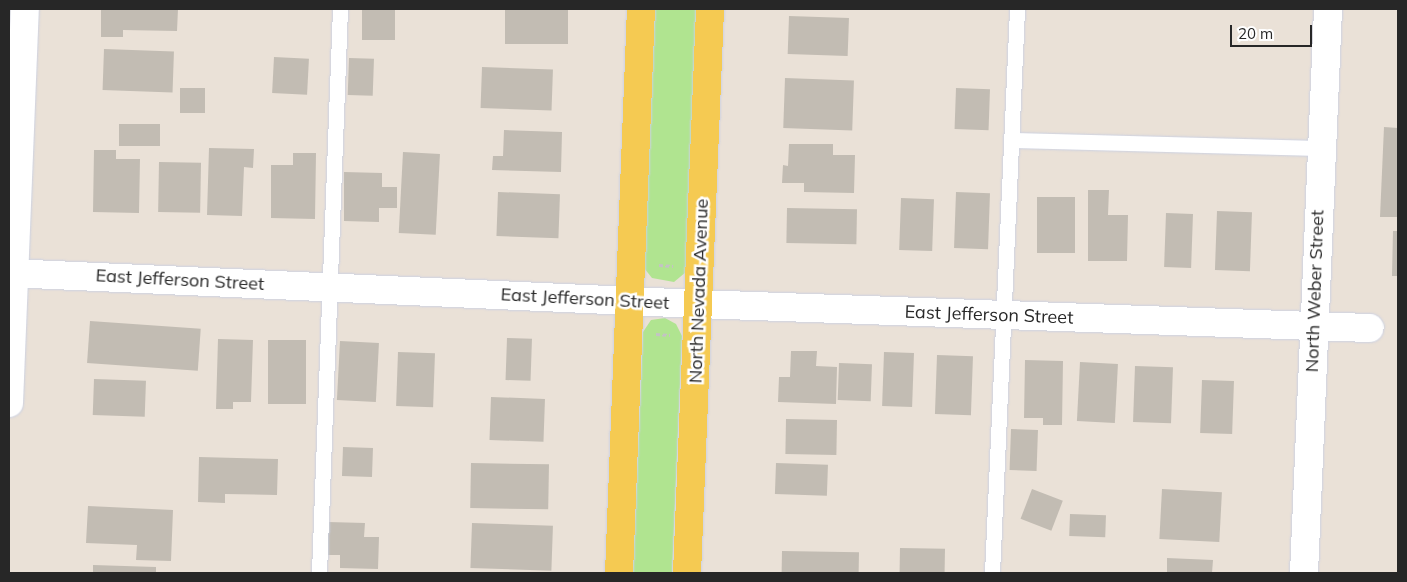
<!DOCTYPE html>
<style>
body{margin:0}
#map{position:relative;width:1407px;height:582px;overflow:hidden;background:#eae1d7;font-family:Mulish,sans-serif}
div>[style]{position:absolute}
[style*='--x']{left:calc(var(--x)*1px);top:calc(var(--y)*1px);width:calc(var(--w)*1px);rotate:calc(var(--a)*1deg)}
.green>*{inset:0;background:#b0e490}
.building>*{inset:0;background:#c2bcb3;transform-origin:0 0}
.path>*{height:3px;margin-top:-1.5px;transform-origin:0;background:repeating-linear-gradient(90deg,#c3c3c3 0 4px,transparent 0 6.5px)}
.roads{filter:drop-shadow(0 0 1px #ccd1e1) drop-shadow(0 0 1px #ccd1e1)}
.lane>*{height:15px;margin:-7.5px;padding:0 7.5px;transform-origin:7.5px;border-radius:7.5px;background:#fff}
.street>*{height:28px;margin:-14px;padding:0 14px;transform-origin:14px;border-radius:14px;background:#fff}
.secondary>*{height:28px;margin:-14px;padding:0 14px;transform-origin:14px;border-radius:14px;background:#fff}
.primary>*{height:28px;margin:-14px;padding:0 14px;transform-origin:14px;border-radius:14px;background:#f5ca52}
span{translate:-50% -50%;white-space:nowrap;text-align:center;line-height:1.15;-webkit-text-stroke:5px #fff;paint-order:stroke}
.street-label{font-size:18px;color:#272727}
.frame{position:absolute;inset:0;border:10px solid #272727;pointer-events:none}
.scale{position:absolute;left:1230px;top:25px;width:82px;height:22px;box-sizing:border-box;border:2px solid #272727;border-top:0;padding-left:6px;font-size:15px;line-height:18px;white-space:nowrap;color:#272727;-webkit-text-stroke:4px #fff;paint-order:stroke}
</style>
<div id="map">
<div class="green">
<i style="clip-path:polygon(655px 9px,696px 9px,686px 272px,674px 282px,652px 278px,644px 268px)"></i>
<i style="clip-path:polygon(665px 318px,676px 324px,682px 336px,672px 573px,633px 573px,643px 332px,651px 320px)"></i>
</div>
<div class="building">
<i style="clip-path:polygon(101px 9px,178px 9px,177px 31px,123px 30px,123px 37px,101px 37px)"></i>
<i style="left:362px;top:9px;width:33px;height:31px"></i>
<i style="left:505px;top:9px;width:63px;height:35px"></i>
<i style="left:789px;top:16px;width:60px;height:38px;rotate:2deg"></i>
<i style="left:104px;top:49px;width:70px;height:41px;rotate:2deg"></i>
<i style="left:274px;top:57px;width:35px;height:36px;rotate:3deg"></i>
<i style="left:349px;top:58px;width:25px;height:37px;rotate:2deg"></i>
<i style="left:482px;top:67px;width:71px;height:41px;rotate:2deg"></i>
<i style="left:785px;top:78px;width:69px;height:50px;rotate:2deg"></i>
<i style="left:180px;top:88px;width:25px;height:25px"></i>
<i style="left:956px;top:88px;width:34px;height:41px;rotate:2deg"></i>
<i style="left:119px;top:124px;width:41px;height:22px"></i>
<i style="clip-path:polygon(1384px 127px,1398px 128px,1398px 217px,1380px 217px)"></i>
<i style="clip-path:polygon(504px 130px,562px 132px,561px 172px,492px 170px,493px 156px,503px 156px)"></i>
<i style="clip-path:polygon(789px 144px,833px 144px,833px 155px,855px 155px,854px 193px,804px 192px,804px 183px,782px 183px,783px 165px,788px 166px)"></i>
<i style="clip-path:polygon(209px 148px,254px 149px,253px 168px,244px 167px,242px 216px,207px 215px)"></i>
<i style="clip-path:polygon(94px 150px,116px 150px,116px 159px,140px 159px,139px 213px,93px 212px)"></i>
<i style="left:403px;top:152px;width:37px;height:81px;rotate:3deg"></i>
<i style="clip-path:polygon(293px 153px,316px 153px,315px 219px,271px 218px,271px 165px,293px 165px)"></i>
<i style="left:159px;top:162px;width:42px;height:50px;rotate:1deg"></i>
<i style="clip-path:polygon(344px 172px,382px 173px,382px 187px,397px 187px,397px 208px,379px 208px,379px 222px,344px 221px)"></i>
<i style="clip-path:polygon(1088px 190px,1109px 190px,1108px 215px,1128px 215px,1127px 261px,1088px 261px)"></i>
<i style="left:498px;top:192px;width:62px;height:44px;rotate:2deg"></i>
<i style="left:956px;top:192px;width:34px;height:56px;rotate:2deg"></i>
<i style="left:1037px;top:197px;width:38px;height:56px"></i>
<i style="left:901px;top:198px;width:33px;height:52px;rotate:2deg"></i>
<i style="left:787px;top:208px;width:70px;height:35px;rotate:1deg"></i>
<i style="left:1217px;top:211px;width:35px;height:59px;rotate:2deg"></i>
<i style="left:1166px;top:213px;width:27px;height:54px;rotate:2deg"></i>
<i style="clip-path:polygon(1393px 231px,1398px 231px,1398px 276px,1392px 276px)"></i>
<i style="left:90px;top:321px;width:111px;height:42px;rotate:4deg"></i>
<i style="left:507px;top:338px;width:25px;height:42px;rotate:2deg"></i>
<i style="clip-path:polygon(218px 339px,253px 340px,251px 402px,233px 402px,233px 409px,216px 409px)"></i>
<i style="left:268px;top:340px;width:38px;height:64px"></i>
<i style="left:340px;top:341px;width:39px;height:59px;rotate:3deg"></i>
<i style="clip-path:polygon(791px 351px,817px 351px,816px 366px,837px 367px,836px 404px,778px 402px,779px 377px,790px 377px)"></i>
<i style="left:398px;top:352px;width:37px;height:54px;rotate:2deg"></i>
<i style="left:884px;top:352px;width:30px;height:54px;rotate:2deg"></i>
<i style="left:937px;top:355px;width:36px;height:59px;rotate:2deg"></i>
<i style="clip-path:polygon(1025px 360px,1063px 361px,1062px 425px,1043px 425px,1043px 418px,1024px 418px)"></i>
<i style="left:1080px;top:362px;width:38px;height:59px;rotate:3deg"></i>
<i style="left:839px;top:363px;width:33px;height:37px;rotate:2deg"></i>
<i style="left:1135px;top:366px;width:38px;height:56px;rotate:2deg"></i>
<i style="left:94px;top:379px;width:52px;height:36px;rotate:2deg"></i>
<i style="left:1202px;top:380px;width:32px;height:53px;rotate:2deg"></i>
<i style="left:491px;top:397px;width:54px;height:43px;rotate:2deg"></i>
<i style="left:786px;top:419px;width:51px;height:35px;rotate:1deg"></i>
<i style="left:1011px;top:429px;width:27px;height:41px;rotate:2deg"></i>
<i style="left:343px;top:447px;width:30px;height:29px;rotate:2deg"></i>
<i style="clip-path:polygon(199px 457px,278px 459px,277px 495px,225px 494px,225px 503px,198px 502px)"></i>
<i style="left:471px;top:463px;width:78px;height:45px;rotate:1deg"></i>
<i style="left:776px;top:463px;width:52px;height:31px;rotate:2deg"></i>
<i style="left:1032px;top:489px;width:33px;height:32px;rotate:21deg"></i>
<i style="left:1162px;top:489px;width:60px;height:50px;rotate:3deg"></i>
<i style="clip-path:polygon(88px 506px,173px 510px,171px 561px,136px 560px,137px 545px,86px 543px)"></i>
<i style="left:1070px;top:514px;width:36px;height:22px;rotate:2deg"></i>
<i style="clip-path:polygon(328px 522px,365px 523px,364px 537px,379px 537px,378px 569px,340px 568px,340px 555px,327px 555px)"></i>
<i style="left:472px;top:523px;width:81px;height:45px;rotate:2deg"></i>
<i style="left:900px;top:548px;width:45px;height:25px;rotate:1deg"></i>
<i style="left:782px;top:551px;width:77px;height:22px;rotate:1deg"></i>
<i style="clip-path:polygon(1167px 558px,1213px 560px,1212px 573px,1167px 573px)"></i>
<i style="clip-path:polygon(93px 565px,156px 567px,156px 573px,93px 573px)"></i>
</div>
<div class="path">
<i style="--x:659;--y:265;--w:14;--a:4"></i>
<i style="--x:656;--y:334;--w:14;--a:4"></i>
</div>
<div class="roads">
<div class="lane">
<i style="--x:1012;--y:140;--w:309;--a:1.5"></i>
<i style="--x:319;--y:573;--w:564;--a:-87.87"></i>
<i style="--x:992;--y:573;--w:565;--a:-87.46"></i>
</div>
<div class="street">
<i style="--x:9;--y:273;--w:690;--a:2.58"></i>
<i style="--x:698;--y:304;--w:672;--a:2.05"></i>
<i style="--x:9;--y:403;--w:394;--a:-87.7"></i>
</div>
<div class="secondary">
<i style="--x:1304;--y:573;--w:565;--a:-87.56"></i>
</div>
<div class="primary">
<i style="--x:619;--y:573;--w:564;--a:-87.77"></i>
<i style="--x:687;--y:573;--w:564;--a:-87.66"></i>
</div>
</div>
<div class="street-label">
<span style="left:180px;top:280px;rotate:3deg">East Jefferson Street</span>
<span style="left:699px;top:291px;rotate:-88deg">North Nevada Avenue</span>
<span style="left:1315px;top:291px;rotate:-88deg">North Weber Street</span>
<span style="left:585px;top:299px;rotate:3deg">East Jefferson Street</span>
<span style="left:989px;top:315px;rotate:2deg">East Jefferson Street</span>
</div>
<div class="frame"></div>
<div class="scale">20 m</div>
</div>
